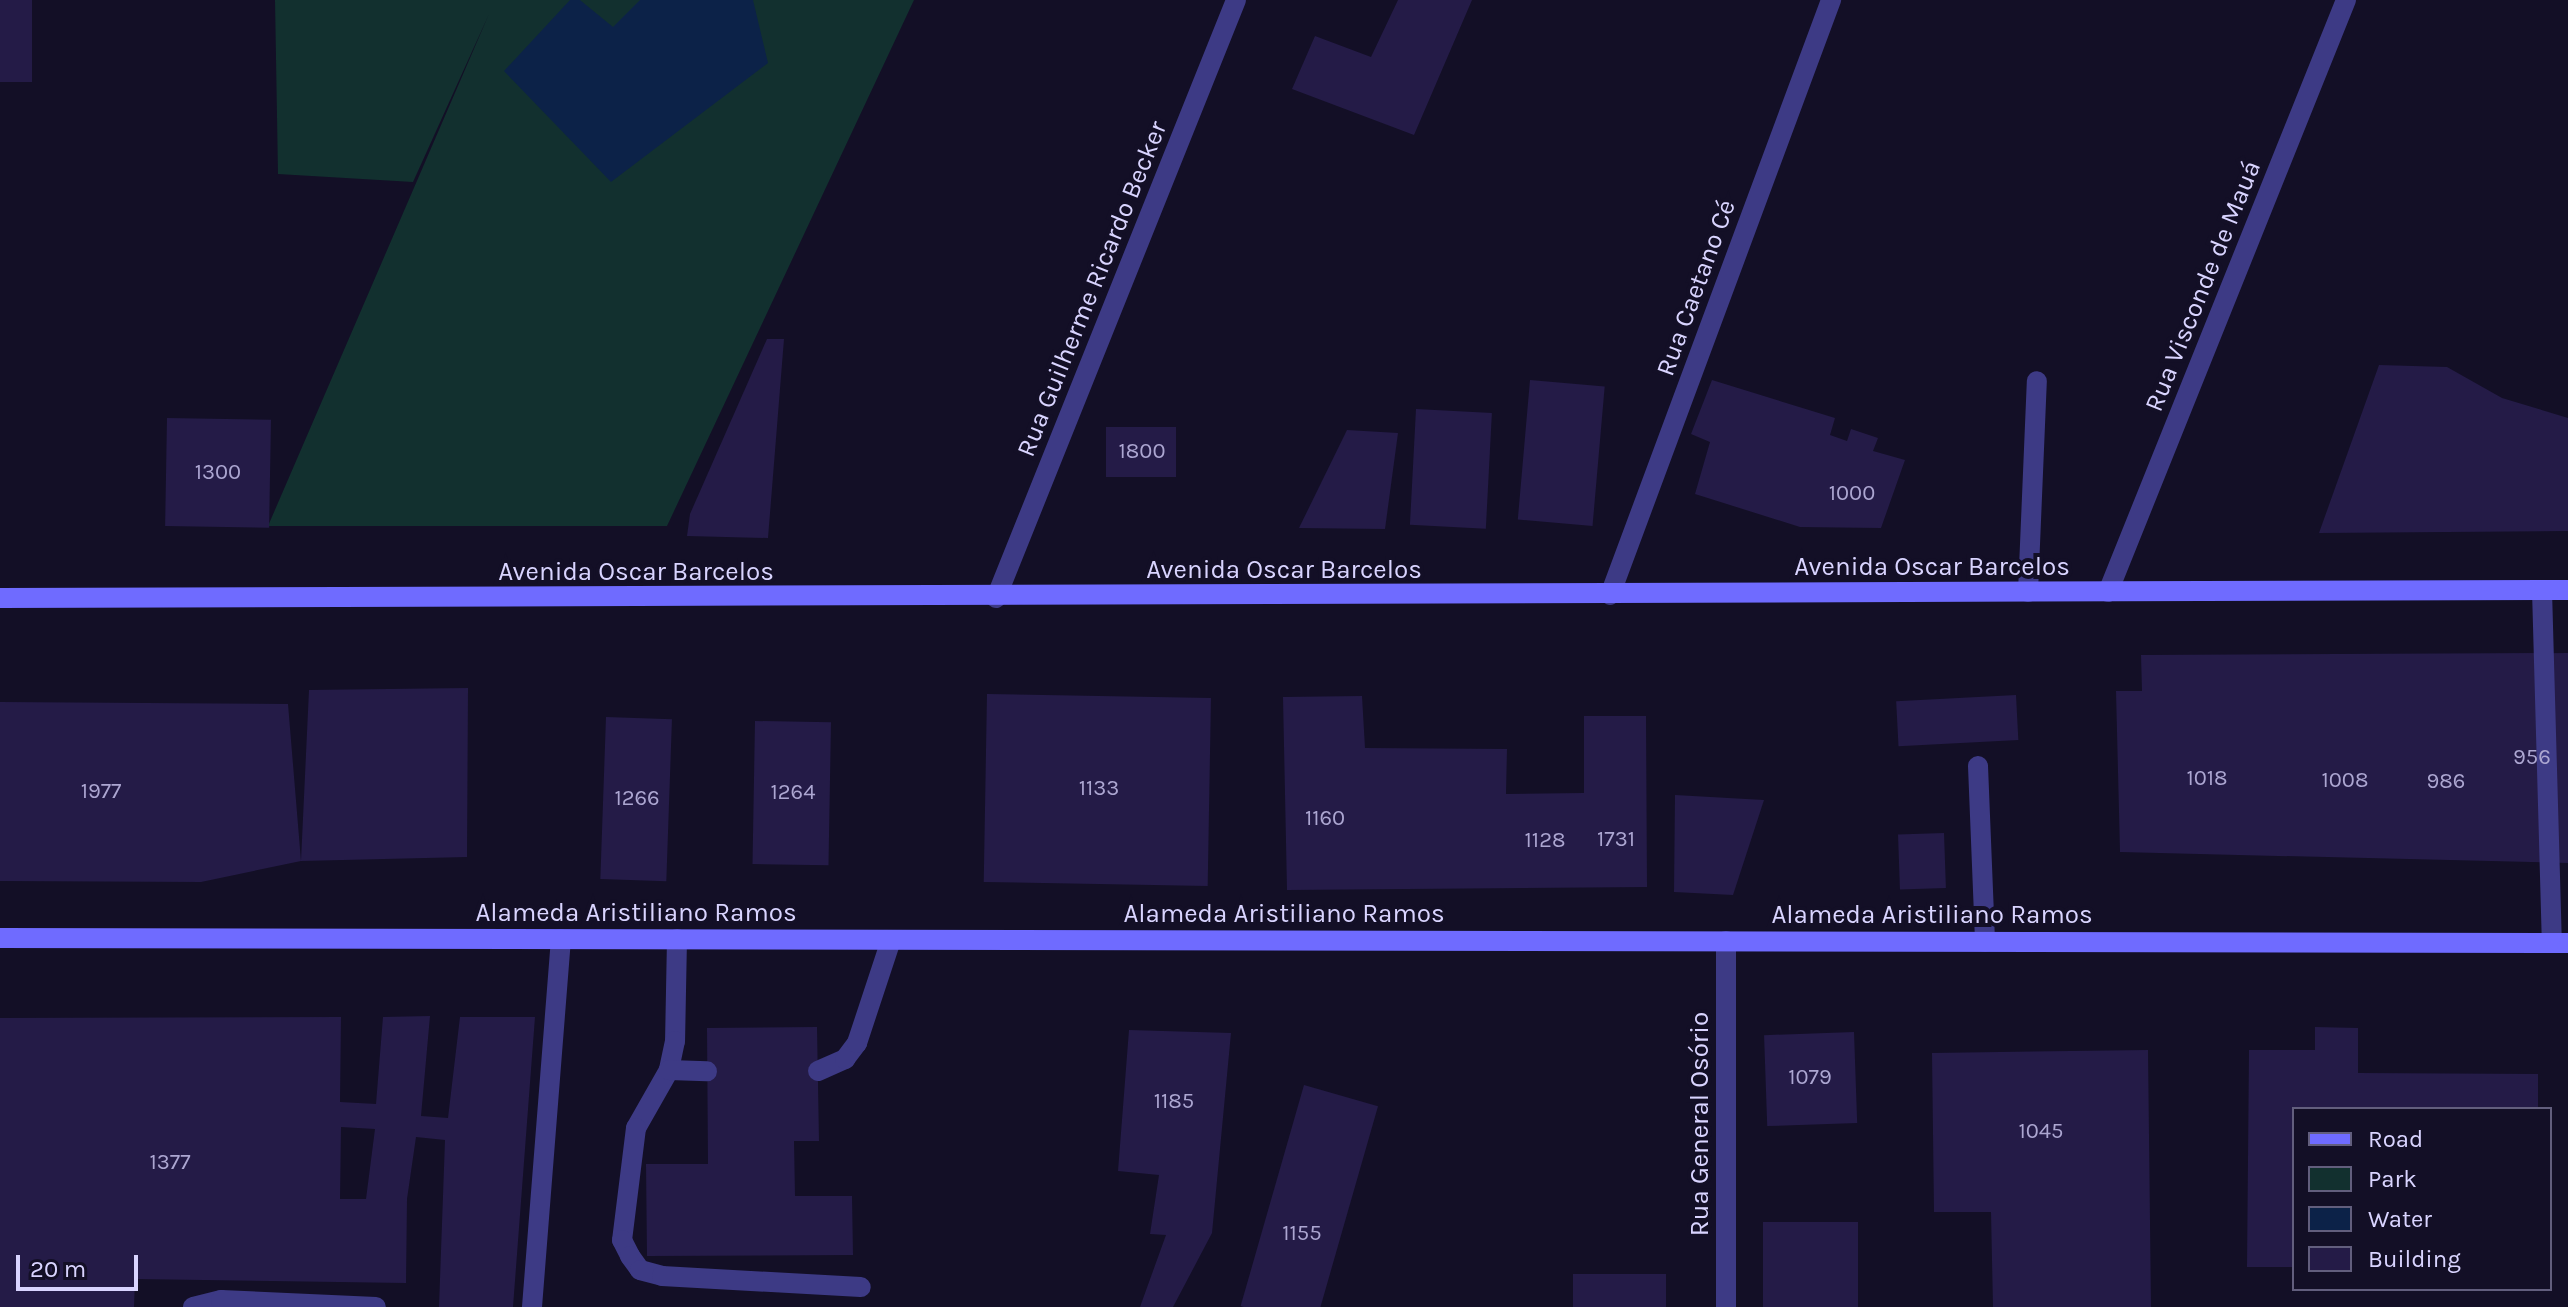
<!DOCTYPE html>
<meta charset="utf-8">
<style>
body{margin:0}
#map{position:relative;width:2568px;height:1307px;overflow:hidden;background:#130f26;font-family:Karla,sans-serif}
div>[style]{position:absolute}
[style*='--x']{left:calc(var(--x)*1px);top:calc(var(--y)*1px);width:calc(var(--w)*1px);rotate:calc(var(--a)*1deg)}
.green>*{inset:0;background:#12302f}
.water>*{inset:0;background:#0c2248}
.building>*{inset:0;background:#241b47;transform-origin:0 0}
.service>*{height:20px;margin:-10px;padding:0 10px;transform-origin:10px;border-radius:10px;background:#3d3a85}
.minor>*{height:20px;margin:-10px;padding:0 10px;transform-origin:10px;border-radius:10px;background:#3d3a85}
.secondary>*{height:20px;margin:-10px;padding:0 10px;transform-origin:10px;border-radius:10px;background:#6f6bff}
span{translate:-50% -50%;white-space:nowrap;text-align:center;line-height:1.15;-webkit-text-stroke:8px #130f26;paint-order:stroke}
.number-label{font-size:22px;color:#aca6d1}
.number-label span{-webkit-text-stroke-width:0}
.street-label{font-size:26px;color:#d9d4ff}
.legend{position:absolute;left:2292px;top:1107px;width:260px;height:184px;box-sizing:border-box;background:#130f26;border:2px solid #625e7d;margin:0;padding:10px 14px;list-style:none;font-size:24px;color:#d9d4ff}
.legend li{display:flex;align-items:center;gap:16px;height:40px}
.legend b{width:40px;border:2px solid #625e7d}
.scale{position:absolute;left:16px;top:1255px;width:122px;height:36px;box-sizing:border-box;border:4px solid #d9d4ff;border-top:0;padding-left:10px;font-size:24px;line-height:28px;white-space:nowrap;color:#d9d4ff;-webkit-text-stroke:6px #130f26;paint-order:stroke}
</style>
<div id="map">
<div class="green">
<i style="clip-path:polygon(275px 0,914px 0,667px 526px,268px 526px,489px 14px,413px 182px,278px 174px)"></i>
</div>
<div class="water">
<i style="clip-path:polygon(570px 0,580px 0,613px 27px,640px 0,753px 0,768px 63px,611px 182px,504px 71px)"></i>
</div>
<div class="building">
<i style="left:0;top:0;width:32px;height:82px"></i>
<i style="clip-path:polygon(1398px 0,1472px 0,1414px 135px,1292px 89px,1315px 36px,1371px 57px)"></i>
<i style="clip-path:polygon(767px 339px,784px 339px,768px 538px,687px 536px,690px 514px)"></i>
<i style="clip-path:polygon(2379px 365px,2447px 367px,2502px 398px,2568px 418px,2568px 531px,2319px 533px)"></i>
<i style="left:1530px;top:380px;width:75px;height:140px;rotate:5deg"></i>
<i style="clip-path:polygon(1712px 380px,1835px 418px,1830px 435px,1847px 441px,1851px 429px,1878px 438px,1873px 451px,1905px 460px,1881px 528px,1800px 527px,1695px 494px,1710px 442px,1691px 434px)"></i>
<i style="left:1416px;top:409px;width:76px;height:116px;rotate:3deg"></i>
<i style="left:167px;top:418px;width:104px;height:108px;rotate:1deg"></i>
<i style="left:1106px;top:427px;width:70px;height:50px"></i>
<i style="clip-path:polygon(1347px 430px,1398px 433px,1385px 529px,1299px 528px)"></i>
<i style="clip-path:polygon(2568px 653px,2568px 863px,2120px 852px,2116px 691px,2142px 691px,2141px 655px)"></i>
<i style="clip-path:polygon(468px 688px,467px 857px,301px 861px,201px 882px,0 881px,0 702px,288px 704px,301px 861px,309px 690px)"></i>
<i style="left:987px;top:694px;width:224px;height:188px;rotate:1deg"></i>
<i style="left:2016px;top:695px;width:45px;height:120px;rotate:87deg"></i>
<i style="clip-path:polygon(1362px 696px,1365px 748px,1507px 749px,1506px 794px,1584px 793px,1584px 716px,1646px 716px,1647px 887px,1287px 890px,1283px 697px)"></i>
<i style="left:606px;top:717px;width:66px;height:162px;rotate:2deg"></i>
<i style="left:755px;top:721px;width:76px;height:143px;rotate:1deg"></i>
<i style="clip-path:polygon(1675px 795px,1764px 800px,1733px 895px,1674px 892px)"></i>
<i style="left:1944px;top:833px;width:55px;height:46px;rotate:88deg"></i>
<i style="clip-path:polygon(evenodd,430px 1016px,421px 1116px,448px 1118px,460px 1017px,535px 1017px,513px 1307px,439px 1307px,445px 1140px,416px 1137px,407px 1199px,406px 1283px,135px 1279px,134px 1307px,0 1307px,0 1018px,341px 1017px,340px 1102px,376px 1104px,383px 1017px,430px 1016px,341px 1127px,375px 1129px,366px 1199px,340px 1199px,341px 1127px)"></i>
<i style="clip-path:polygon(817px 1027px,819px 1141px,794px 1141px,795px 1196px,852px 1196px,853px 1255px,647px 1256px,646px 1164px,708px 1164px,707px 1028px)"></i>
<i style="clip-path:polygon(2315px 1027px,2358px 1028px,2358px 1073px,2538px 1074px,2538px 1109px,2294px 1109px,2294px 1267px,2247px 1267px,2249px 1050px,2315px 1050px)"></i>
<i style="clip-path:polygon(1129px 1030px,1231px 1033px,1212px 1233px,1173px 1307px,1140px 1307px,1166px 1235px,1150px 1234px,1159px 1175px,1118px 1171px)"></i>
<i style="left:1854px;top:1032px;width:91px;height:90px;rotate:88deg"></i>
<i style="clip-path:polygon(2148px 1050px,2151px 1307px,1993px 1307px,1991px 1212px,1934px 1212px,1932px 1053px)"></i>
<i style="left:1304px;top:1085px;width:77px;height:230px;rotate:16deg"></i>
<i style="left:1763px;top:1222px;width:95px;height:85px"></i>
<i style="left:1666px;top:1274px;width:33px;height:93px;rotate:90deg"></i>
</div>
<div class="service">
<i style="--x:2542;--y:590;--w:353;--a:88.4"></i>
<i style="--x:2028;--y:592;--w:211;--a:-87.6"></i>
<i style="--x:1978;--y:766;--w:176;--a:87.7"></i>
<i style="--x:677;--y:939;--w:102;--a:91.1"></i>
<i style="--x:675;--y:1041;--w:30;--a:102"></i>
<i style="--x:669;--y:1070;--w:67;--a:119.6"></i>
<i style="--x:636;--y:1128;--w:113;--a:97.1"></i>
<i style="--x:622;--y:1240;--w:18;--a:63"></i>
<i style="--x:630;--y:1256;--w:17;--a:54"></i>
<i style="--x:640;--y:1270;--w:23;--a:15"></i>
<i style="--x:662;--y:1276;--w:199;--a:3.2"></i>
<i style="--x:669;--y:1070;--w:38;--a:2"></i>
<i style="--x:818;--y:1071;--w:30;--a:-24"></i>
<i style="--x:845;--y:1059;--w:20;--a:-53"></i>
<i style="--x:857;--y:1043;--w:108;--a:-71.7"></i>
<i style="--x:193;--y:1307;--w:29;--a:-14"></i>
<i style="--x:221;--y:1300;--w:155;--a:2.6"></i>
<i style="--x:532;--y:1307;--w:369;--a:-85.5"></i>
</div>
<div class="minor">
<i style="--x:2108;--y:592;--w:638;--a:-68.1"></i>
<i style="--x:1610;--y:595;--w:635;--a:-69.62"></i>
<i style="--x:996;--y:598;--w:644;--a:-68.13"></i>
<i style="--x:1726;--y:1307;--w:366;--a:-90"></i>
</div>
<div class="secondary">
<i style="--x:0;--y:598;--w:2568;--a:-0.18"></i>
<i style="--x:0;--y:938;--w:2568;--a:0.11"></i>
</div>
<div class="number-label">
<span style="left:1142px;top:452px">1800</span>
<span style="left:218px;top:473px">1300</span>
<span style="left:1852px;top:494px">1000</span>
<span style="left:2532px;top:758px">956</span>
<span style="left:2207px;top:779px">1018</span>
<span style="left:2345px;top:781px">1008</span>
<span style="left:2446px;top:782px">986</span>
<span style="left:1099px;top:789px">1133</span>
<span style="left:101px;top:792px">1977</span>
<span style="left:793px;top:793px">1264</span>
<span style="left:637px;top:799px">1266</span>
<span style="left:1325px;top:819px">1160</span>
<span style="left:1616px;top:840px">1731</span>
<span style="left:1545px;top:841px">1128</span>
<span style="left:1810px;top:1078px">1079</span>
<span style="left:1174px;top:1102px">1185</span>
<span style="left:2041px;top:1132px">1045</span>
<span style="left:170px;top:1163px">1377</span>
<span style="left:1302px;top:1234px">1155</span>
</div>
<div class="street-label">
<span style="left:2203px;top:286px;rotate:-68deg">Rua Visconde de Mauá</span>
<span style="left:1696px;top:288px;rotate:-70deg">Rua Caetano Cé</span>
<span style="left:1092px;top:289px;rotate:-68deg">Rua Guilherme Ricardo Becker</span>
<span style="left:1932px;top:567px">Avenida Oscar Barcelos</span>
<span style="left:1284px;top:570px">Avenida Oscar Barcelos</span>
<span style="left:636px;top:572px">Avenida Oscar Barcelos</span>
<span style="left:636px;top:913px">Alameda Aristiliano Ramos</span>
<span style="left:1284px;top:914px">Alameda Aristiliano Ramos</span>
<span style="left:1932px;top:915px">Alameda Aristiliano Ramos</span>
<span style="left:1700px;top:1124px;rotate:-90deg">Rua General Osório</span>
</div>
<ul class="legend">
<li><b style="height:10px;background:#6f6bff"></b>Road</li>
<li><b style="height:22px;background:#12302f"></b>Park</li>
<li><b style="height:22px;background:#0c2248"></b>Water</li>
<li><b style="height:22px;background:#241b47"></b>Building</li>
</ul>
<div class="scale">20 m</div>
</div>
